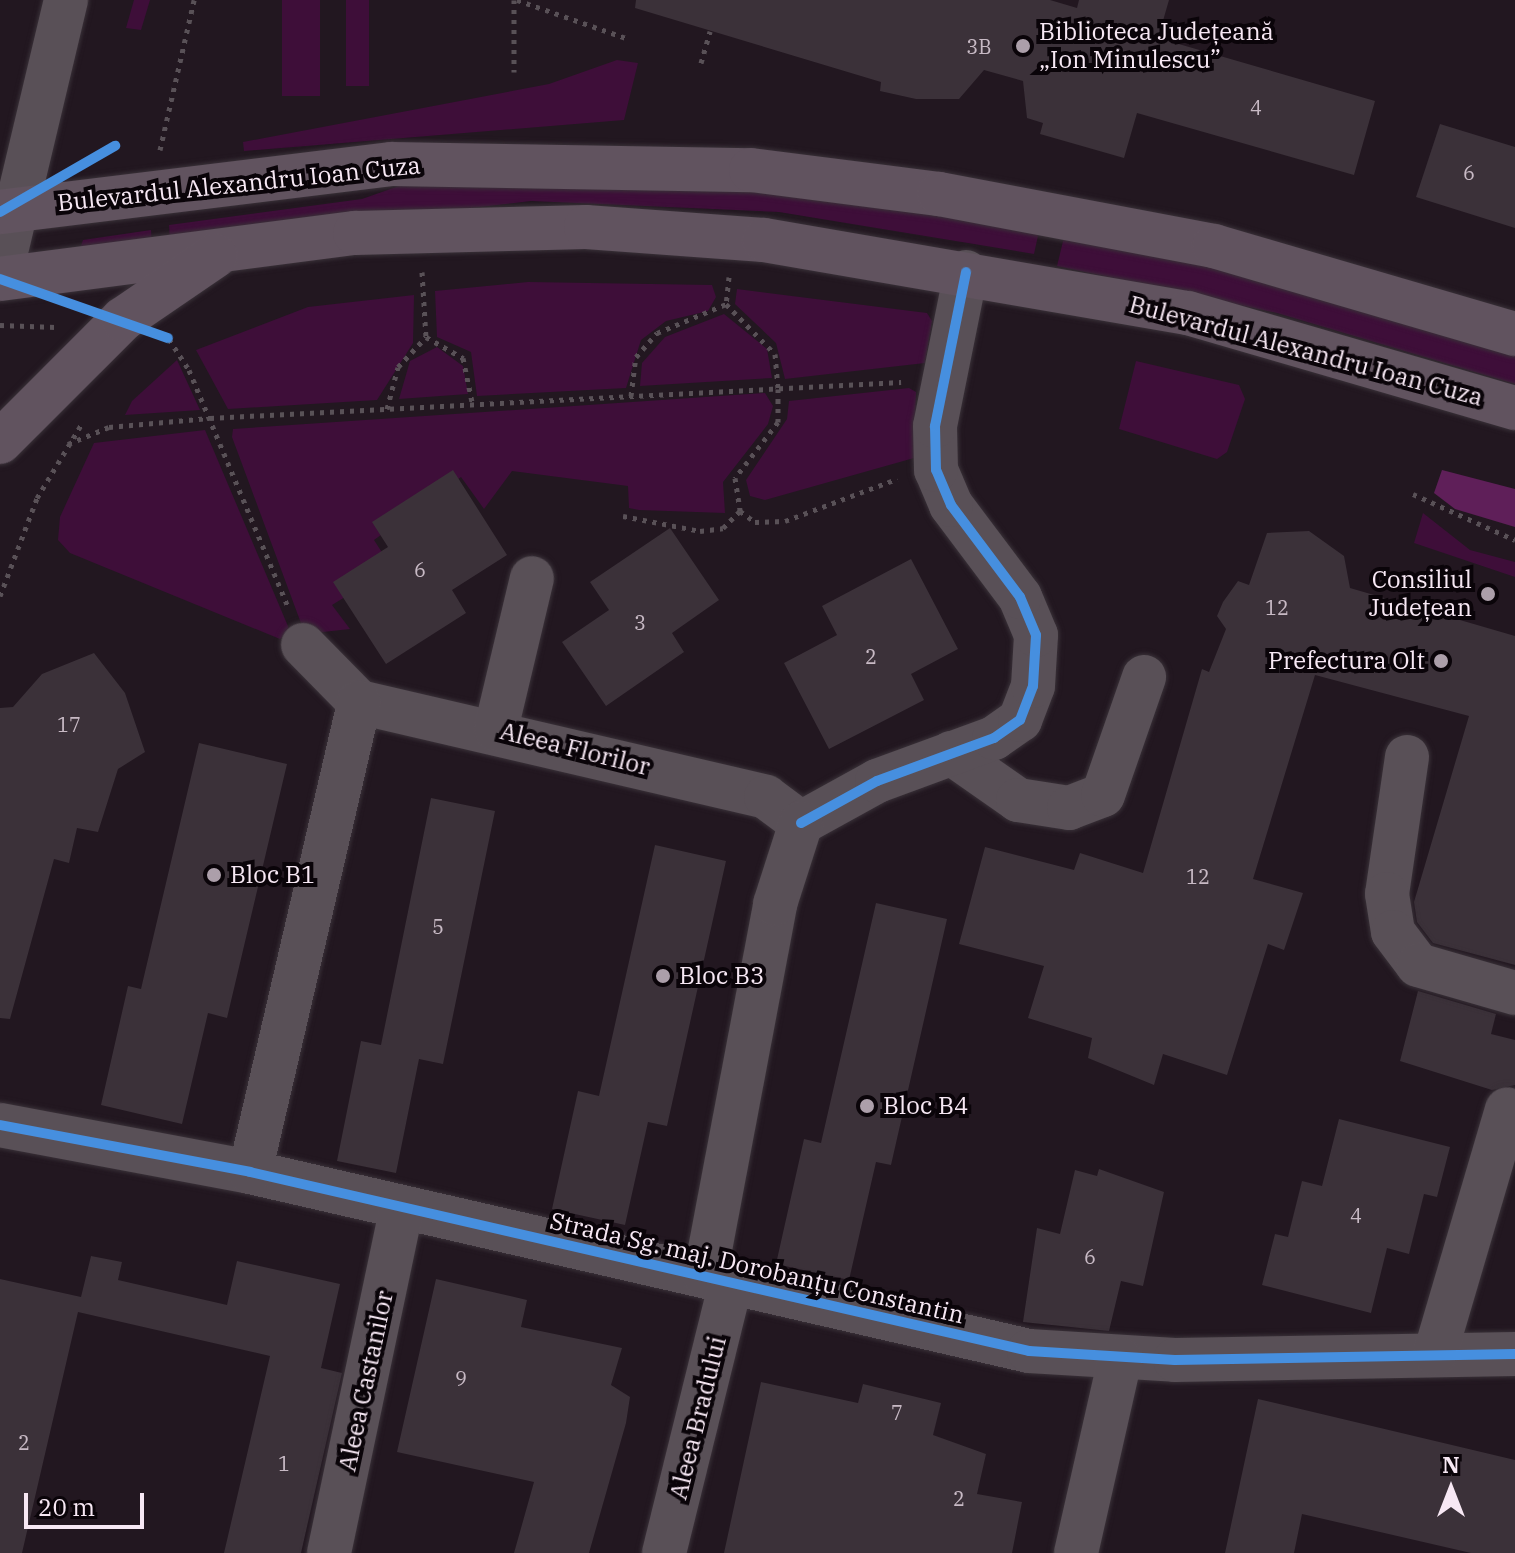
<!DOCTYPE html>
<meta charset="utf-8">
<style>
body{margin:0}
#map{position:relative;width:1515px;height:1553px;overflow:hidden;background:#221720;font-family:"IBM Plex Serif",serif}
div>[style]{position:absolute}
[style*='--x']{left:calc(var(--x)*1px);top:calc(var(--y)*1px);width:calc(var(--w)*1px);rotate:calc(var(--a)*1deg)}
.green>*{inset:0;background:#3e0e39;transform-origin:0 0}
.water>*{inset:0;background:#5f1f59}
.building>*{inset:0;background:#3b3139}
.path>*{height:5px;margin-top:-2.5px;transform-origin:0;background:repeating-linear-gradient(90deg,#595157 0 4px,transparent 0 10px)}
.roads{filter:drop-shadow(0 0 2px #393138) drop-shadow(0 0 2px #393138)}
.minor>*{height:44px;margin:-22px;padding:0 22px;transform-origin:22px;border-radius:22px;background:#595057}
.major>*{height:44px;margin:-22px;padding:0 22px;transform-origin:22px;border-radius:22px;background:#61535f}
.cycleway>*{height:10px;margin:-5px;padding:0 5px;transform-origin:5px;border-radius:5px;background:#468fdf}
.dots>*{width:22px;height:22px;translate:-50% -50%;box-sizing:border-box;border:4px solid #0a0409;border-radius:50%}
span{translate:-50% -50%;white-space:nowrap;text-align:center;line-height:1.15;-webkit-text-stroke:8px #0a0409;paint-order:stroke}
.number-label{font-size:20px;color:#c8bac5}
.number-label span{-webkit-text-stroke-width:0}
.poi-label{font-size:24px;color:#f7e8f4}
.left{translate:0 -50%;text-align:left}
.right{translate:-100% -50%;text-align:right}
.street-label{font-size:24px;color:#f7e8f4}
.north{position:absolute;left:1411px;top:1449px;width:80px;height:80px;-webkit-text-stroke:6px #0a0409;paint-order:stroke;rotate:0deg;font-size:22px;font-weight:700;line-height:32px;text-align:center;color:#f7e8f4}
.north::after{content:'';display:block;margin:auto;width:28px;height:36px;background:#f7e8f4;clip-path:polygon(50% 0,100% 100%,50% 72%,0 100%)}
.scale{position:absolute;left:24px;top:1493px;width:120px;height:36px;box-sizing:border-box;border:4px solid #f7e8f4;border-top:0;padding-left:10px;font-size:24px;line-height:28px;white-space:nowrap;color:#f7e8f4;-webkit-text-stroke:6px #0a0409;paint-order:stroke}
</style>
<div id="map">
<div class="green">
<i style="clip-path:polygon(134px 0,150px 0,141px 30px,126px 28px)"></i>
<i style="left:282px;top:0;width:38px;height:96px"></i>
<i style="left:346px;top:0;width:23px;height:86px"></i>
<i style="clip-path:polygon(617px 60px,638px 63px,624px 120px,244px 151px,243px 142px,549px 84px)"></i>
<i style="clip-path:polygon(609px 170px,1041px 222px,1034px 254px,779px 212px,531px 201px,170px 243px,169px 225px,362px 199px,433px 174px)"></i>
<i style="clip-path:polygon(1066px 229px,1515px 346px,1515px 384px,1277px 313px,1057px 266px)"></i>
<i style="clip-path:polygon(151px 230px,152px 246px,79px 252px,83px 240px)"></i>
<i style="clip-path:polygon(528px 282px,712px 285px,716px 297px,708px 311px,666px 321px,641px 340px,626px 388px,477px 396px,471px 352px,437px 337px,435px 291px)"></i>
<i style="clip-path:polygon(737px 289px,927px 313px,932px 321px,925px 363px,785px 379px,776px 343px,735px 304px)"></i>
<i style="clip-path:polygon(414px 295px,413px 343px,377px 400px,228px 409px,196px 350px,308px 307px)"></i>
<i style="clip-path:polygon(724px 314px,767px 349px,772px 378px,640px 386px,642px 363px,665px 337px)"></i>
<i style="clip-path:polygon(437px 347px,463px 366px,468px 394px,399px 399px,410px 361px)"></i>
<i style="clip-path:polygon(177px 360px,200px 410px,125px 415px,132px 401px)"></i>
<i style="clip-path:polygon(1136px 361px,1239px 385px,1245px 399px,1227px 452px,1217px 459px,1119px 429px)"></i>
<i style="clip-path:polygon(909px 388px,916px 392px,914px 458px,765px 500px,750px 496px,746px 480px,787px 419px,789px 401px)"></i>
<i style="clip-path:polygon(765px 393px,773px 406px,768px 424px,723px 482px,725px 513px,639px 510px,629px 508px,628px 486px,512px 471px,484px 509px,461px 477px,374px 540px,392px 568px,332px 605px,350px 629px,305px 634px,232px 437px,233px 429px)"></i>
<i style="clip-path:polygon(205px 430px,290px 631px,280px 639px,70px 553px,58px 540px,60px 517px,94px 443px)"></i>
<i style="clip-path:polygon(1423px 513px,1470px 550px,1515px 562px,1515px 577px,1414px 543px)"></i>
</div>
<div class="water">
<i style="clip-path:polygon(1442px 470px,1515px 489px,1515px 527px,1455px 509px,1434px 493px)"></i>
</div>
<div class="building">
<i style="clip-path:polygon(636px 0,1050px 0,1077px 8px,1079px 0,1169px 0,1158px 38px,1375px 101px,1354px 175px,1137px 113px,1124px 158px,1040px 134px,1043px 123px,1027px 118px,1023px 81px,984px 70px,959px 99px,916px 99px,880px 91px,881px 82px,635px 8px)"></i>
<i style="clip-path:polygon(1440px 124px,1515px 147px,1515px 228px,1416px 197px)"></i>
<i style="clip-path:polygon(453px 470px,507px 555px,452px 590px,466px 613px,386px 664px,333px 582px,388px 547px,372px 522px)"></i>
<i style="clip-path:polygon(670px 528px,719px 600px,672px 633px,684px 652px,606px 706px,562px 642px,609px 610px,590px 582px)"></i>
<i style="clip-path:polygon(1309px 531px,1344px 556px,1350px 588px,1515px 636px,1515px 965px,1433px 943px,1417px 922px,1414px 902px,1469px 716px,1315px 675px,1253px 879px,1303px 893px,1284px 950px,1268px 944px,1227px 1075px,1163px 1054px,1154px 1085px,1088px 1058px,1092px 1038px,1028px 1018px,1044px 966px,959px 944px,985px 847px,1074px 870px,1080px 853px,1143px 873px,1202px 669px,1209px 672px,1226px 629px,1217px 616px,1223px 602px,1238px 581px,1249px 585px,1267px 533px)"></i>
<i style="clip-path:polygon(911px 559px,958px 649px,911px 674px,924px 700px,829px 749px,784px 663px,837px 635px,822px 606px)"></i>
<i style="clip-path:polygon(94px 653px,125px 693px,145px 752px,118px 769px,98px 832px,77px 828px,69px 863px,54px 859px,10px 1019px,0 1018px,0 708px,13px 707px,42px 674px)"></i>
<i style="clip-path:polygon(199px 743px,287px 764px,227px 1018px,208px 1013px,182px 1124px,101px 1105px,128px 986px,141px 989px)"></i>
<i style="clip-path:polygon(431px 798px,495px 811px,443px 1064px,419px 1059px,396px 1173px,337px 1161px,361px 1041px,381px 1045px)"></i>
<i style="clip-path:polygon(655px 845px,726px 861px,667px 1126px,648px 1122px,625px 1225px,552px 1209px,578px 1091px,599px 1096px)"></i>
<i style="clip-path:polygon(876px 903px,947px 919px,891px 1165px,876px 1162px,849px 1280px,776px 1264px,804px 1139px,821px 1143px)"></i>
<i style="clip-path:polygon(1418px 991px,1496px 1014px,1491px 1034px,1515px 1040px,1515px 1085px,1492px 1090px,1400px 1061px)"></i>
<i style="clip-path:polygon(1339px 1119px,1450px 1147px,1437px 1197px,1424px 1194px,1409px 1254px,1387px 1248px,1371px 1313px,1262px 1285px,1275px 1234px,1288px 1237px,1302px 1181px,1322px 1186px)"></i>
<i style="clip-path:polygon(1099px 1169px,1164px 1192px,1143px 1286px,1121px 1281px,1109px 1331px,1023px 1322px,1037px 1228px,1060px 1234px,1075px 1170px,1097px 1176px)"></i>
<i style="clip-path:polygon(91px 1256px,122px 1262px,118px 1280px,227px 1305px,237px 1261px,340px 1284px,321px 1368px,342px 1373px,301px 1553px,224px 1553px,270px 1356px,78px 1312px,22px 1553px,0 1553px,0 1279px,81px 1297px)"></i>
<i style="clip-path:polygon(436px 1279px,527px 1300px,521px 1327px,622px 1348px,611px 1385px,630px 1397px,626px 1423px,589px 1553px,514px 1553px,534px 1482px,397px 1452px)"></i>
<i style="clip-path:polygon(761px 1382px,858px 1403px,863px 1384px,941px 1403px,933px 1435px,986px 1454px,977px 1494px,1022px 1502px,1012px 1553px,724px 1553px)"></i>
<i style="clip-path:polygon(1258px 1399px,1515px 1460px,1515px 1553px,1471px 1553px,1302px 1514px,1294px 1553px,1225px 1553px)"></i>
</div>
<div class="path">
<i style="--x:514;--y:0;--w:72;--a:90"></i>
<i style="--x:517;--y:0;--w:115;--a:19.2"></i>
<i style="--x:701;--y:63;--w:33;--a:-74"></i>
<i style="--x:160;--y:150;--w:154;--a:-77.2"></i>
<i style="--x:422;--y:272;--w:65;--a:86.5"></i>
<i style="--x:426;--y:337;--w:43;--a:29.6"></i>
<i style="--x:463;--y:358;--w:45;--a:78.4"></i>
<i style="--x:729;--y:277;--w:27;--a:96"></i>
<i style="--x:726;--y:304;--w:70;--a:45.6"></i>
<i style="--x:775;--y:354;--w:35;--a:85"></i>
<i style="--x:778;--y:389;--w:33;--a:90"></i>
<i style="--x:778;--y:422;--w:71;--a:127.5"></i>
<i style="--x:735;--y:478;--w:33;--a:81"></i>
<i style="--x:740;--y:511;--w:19;--a:36"></i>
<i style="--x:755;--y:522;--w:30;--a:-2"></i>
<i style="--x:785;--y:521;--w:120;--a:-20.6"></i>
<i style="--x:0;--y:325;--w:56;--a:2"></i>
<i style="--x:169;--y:339;--w:37;--a:57"></i>
<i style="--x:189;--y:370;--w:257;--a:67.3"></i>
<i style="--x:631;--y:396;--w:39;--a:-83"></i>
<i style="--x:636;--y:357;--w:32;--a:-49"></i>
<i style="--x:657;--y:333;--w:75;--a:-22.8"></i>
<i style="--x:387;--y:409;--w:43;--a:-75.3"></i>
<i style="--x:398;--y:367;--w:41;--a:-47"></i>
<i style="--x:68;--y:444;--w:44;--a:-22.5"></i>
<i style="--x:109;--y:427;--w:101;--a:-5.1"></i>
<i style="--x:210;--y:418;--w:692;--a:-2.98"></i>
<i style="--x:1413;--y:494;--w:112;--a:24.3"></i>
<i style="--x:623;--y:516;--w:78;--a:11"></i>
<i style="--x:700;--y:531;--w:23;--a:-7"></i>
<i style="--x:723;--y:528;--w:24;--a:-45"></i>
<i style="--x:0;--y:596;--w:105;--a:-69.3"></i>
<i style="--x:37;--y:498;--w:85;--a:-58.9"></i>
</div>
<div class="roads">
<div class="minor">
<i style="--x:0;--y:277;--w:285;--a:-76.6"></i>
<i style="--x:303;--y:645;--w:80;--a:45.5"></i>
<i style="--x:359;--y:702;--w:418;--a:13.1"></i>
<i style="--x:766;--y:797;--w:44;--a:36.6"></i>
<i style="--x:496;--y:729;--w:155;--a:-76.6"></i>
<i style="--x:951;--y:753;--w:82;--a:35"></i>
<i style="--x:1018;--y:800;--w:52;--a:8.9"></i>
<i style="--x:1069;--y:808;--w:36;--a:-21"></i>
<i style="--x:1103;--y:795;--w:125;--a:-70.8"></i>
<i style="--x:1407;--y:757;--w:138;--a:98.3"></i>
<i style="--x:1387;--y:894;--w:38;--a:81"></i>
<i style="--x:1393;--y:932;--w:41;--a:52.9"></i>
<i style="--x:1418;--y:965;--w:101;--a:16.1"></i>
<i style="--x:801;--y:823;--w:87;--a:-28.9"></i>
<i style="--x:877;--y:781;--w:125;--a:-20.2"></i>
<i style="--x:994;--y:738;--w:32;--a:-35"></i>
<i style="--x:1020;--y:720;--w:36;--a:-69"></i>
<i style="--x:1033;--y:686;--w:51;--a:-86.6"></i>
<i style="--x:1036;--y:635;--w:41;--a:-112.8"></i>
<i style="--x:1020;--y:597;--w:115;--a:-126.9"></i>
<i style="--x:951;--y:505;--w:38;--a:-113"></i>
<i style="--x:936;--y:470;--w:44;--a:-91.3"></i>
<i style="--x:935;--y:426;--w:157;--a:-78.6"></i>
<i style="--x:0;--y:1125;--w:254;--a:10.6"></i>
<i style="--x:250;--y:1172;--w:799;--a:12.94"></i>
<i style="--x:1029;--y:1351;--w:146;--a:3.5"></i>
<i style="--x:1175;--y:1360;--w:340;--a:-1"></i>
<i style="--x:250;--y:1172;--w:482;--a:-76.9"></i>
<i style="--x:705;--y:1276;--w:379;--a:-79.3"></i>
<i style="--x:775;--y:904;--w:85;--a:-72.2"></i>
<i style="--x:1435;--y:1354;--w:255;--a:-73.6"></i>
<i style="--x:329;--y:1553;--w:353;--a:-78.1"></i>
<i style="--x:664;--y:1553;--w:279;--a:-76.1"></i>
<i style="--x:1076;--y:1553;--w:199;--a:-77.2"></i>
</div>
<div class="major">
<i style="--x:0;--y:212;--w:394;--a:-7"></i>
<i style="--x:391;--y:164;--w:360;--a:1"></i>
<i style="--x:751;--y:170;--w:190;--a:7.3"></i>
<i style="--x:939;--y:194;--w:280;--a:10.7"></i>
<i style="--x:1214;--y:246;--w:314;--a:16.3"></i>
<i style="--x:0;--y:279;--w:358;--a:-7.4"></i>
<i style="--x:355;--y:233;--w:231;--a:-1.5"></i>
<i style="--x:586;--y:227;--w:178;--a:4.2"></i>
<i style="--x:764;--y:240;--w:430;--a:9.8"></i>
<i style="--x:1188;--y:313;--w:341;--a:16.2"></i>
<i style="--x:0;--y:442;--w:174;--a:-45"></i>
<i style="--x:123;--y:319;--w:112;--a:-34.4"></i>
</div>
</div>
<div class="cycleway">
<i style="--x:0;--y:212;--w:133;--a:-29.9"></i>
<i style="--x:0;--y:279;--w:178;--a:19.4"></i>
<i style="--x:801;--y:823;--w:87;--a:-28.9"></i>
<i style="--x:877;--y:781;--w:125;--a:-20.2"></i>
<i style="--x:994;--y:738;--w:32;--a:-35"></i>
<i style="--x:1020;--y:720;--w:36;--a:-69"></i>
<i style="--x:1033;--y:686;--w:51;--a:-86.6"></i>
<i style="--x:1036;--y:635;--w:41;--a:-112.8"></i>
<i style="--x:1020;--y:597;--w:115;--a:-126.9"></i>
<i style="--x:951;--y:505;--w:38;--a:-113"></i>
<i style="--x:936;--y:470;--w:44;--a:-91.3"></i>
<i style="--x:935;--y:426;--w:157;--a:-78.6"></i>
<i style="--x:0;--y:1125;--w:254;--a:10.6"></i>
<i style="--x:250;--y:1172;--w:799;--a:12.94"></i>
<i style="--x:1029;--y:1351;--w:146;--a:3.5"></i>
<i style="--x:1175;--y:1360;--w:340;--a:-1"></i>
</div>
<div class="dots">
<i style="left:1023px;top:46px;background:#ac9faa"></i>
<i style="left:1488px;top:594px;background:#ac9faa"></i>
<i style="left:1441px;top:661px;background:#ac9faa"></i>
<i style="left:214px;top:875px;background:#ac9faa"></i>
<i style="left:663px;top:976px;background:#ac9faa"></i>
<i style="left:867px;top:1106px;background:#ac9faa"></i>
</div>
<div class="number-label">
<span style="left:979px;top:46px">3B</span>
<span style="left:1256px;top:107px">4</span>
<span style="left:1469px;top:172px">6</span>
<span style="left:420px;top:569px">6</span>
<span style="left:1277px;top:607px">12</span>
<span style="left:640px;top:622px">3</span>
<span style="left:871px;top:656px">2</span>
<span style="left:69px;top:724px">17</span>
<span style="left:1198px;top:876px">12</span>
<span style="left:438px;top:926px">5</span>
<span style="left:1356px;top:1215px">4</span>
<span style="left:1090px;top:1256px">6</span>
<span style="left:461px;top:1378px">9</span>
<span style="left:897px;top:1412px">7</span>
<span style="left:24px;top:1442px">2</span>
<span style="left:284px;top:1463px">1</span>
<span style="left:959px;top:1498px">2</span>
</div>
<div class="poi-label">
<span class="left" style="left:1039px;top:46px">Biblioteca Județeană<br>„Ion Minulescu”</span>
<span class="right" style="left:1472px;top:594px">Consiliul<br>Județean</span>
<span class="right" style="left:1425px;top:661px">Prefectura Olt</span>
<span class="left" style="left:230px;top:875px">Bloc B1</span>
<span class="left" style="left:679px;top:976px">Bloc B3</span>
<span class="left" style="left:883px;top:1106px">Bloc B4</span>
</div>
<div class="street-label">
<span style="left:239px;top:184px;rotate:-6deg">Bulevardul Alexandru Ioan Cuza</span>
<span style="left:1306px;top:351px;rotate:15deg">Bulevardul Alexandru Ioan Cuza</span>
<span style="left:575px;top:749px;rotate:14deg">Aleea Florilor</span>
<span style="left:757px;top:1268px;rotate:13deg">Strada Sg. maj. Dorobanțu Constantin</span>
<span style="left:366px;top:1381px;rotate:-78deg">Aleea Castanilor</span>
<span style="left:698px;top:1418px;rotate:-76deg">Aleea Bradului</span>
</div>
<div class="north">N</div>
<div class="scale">20 m</div>
</div>
